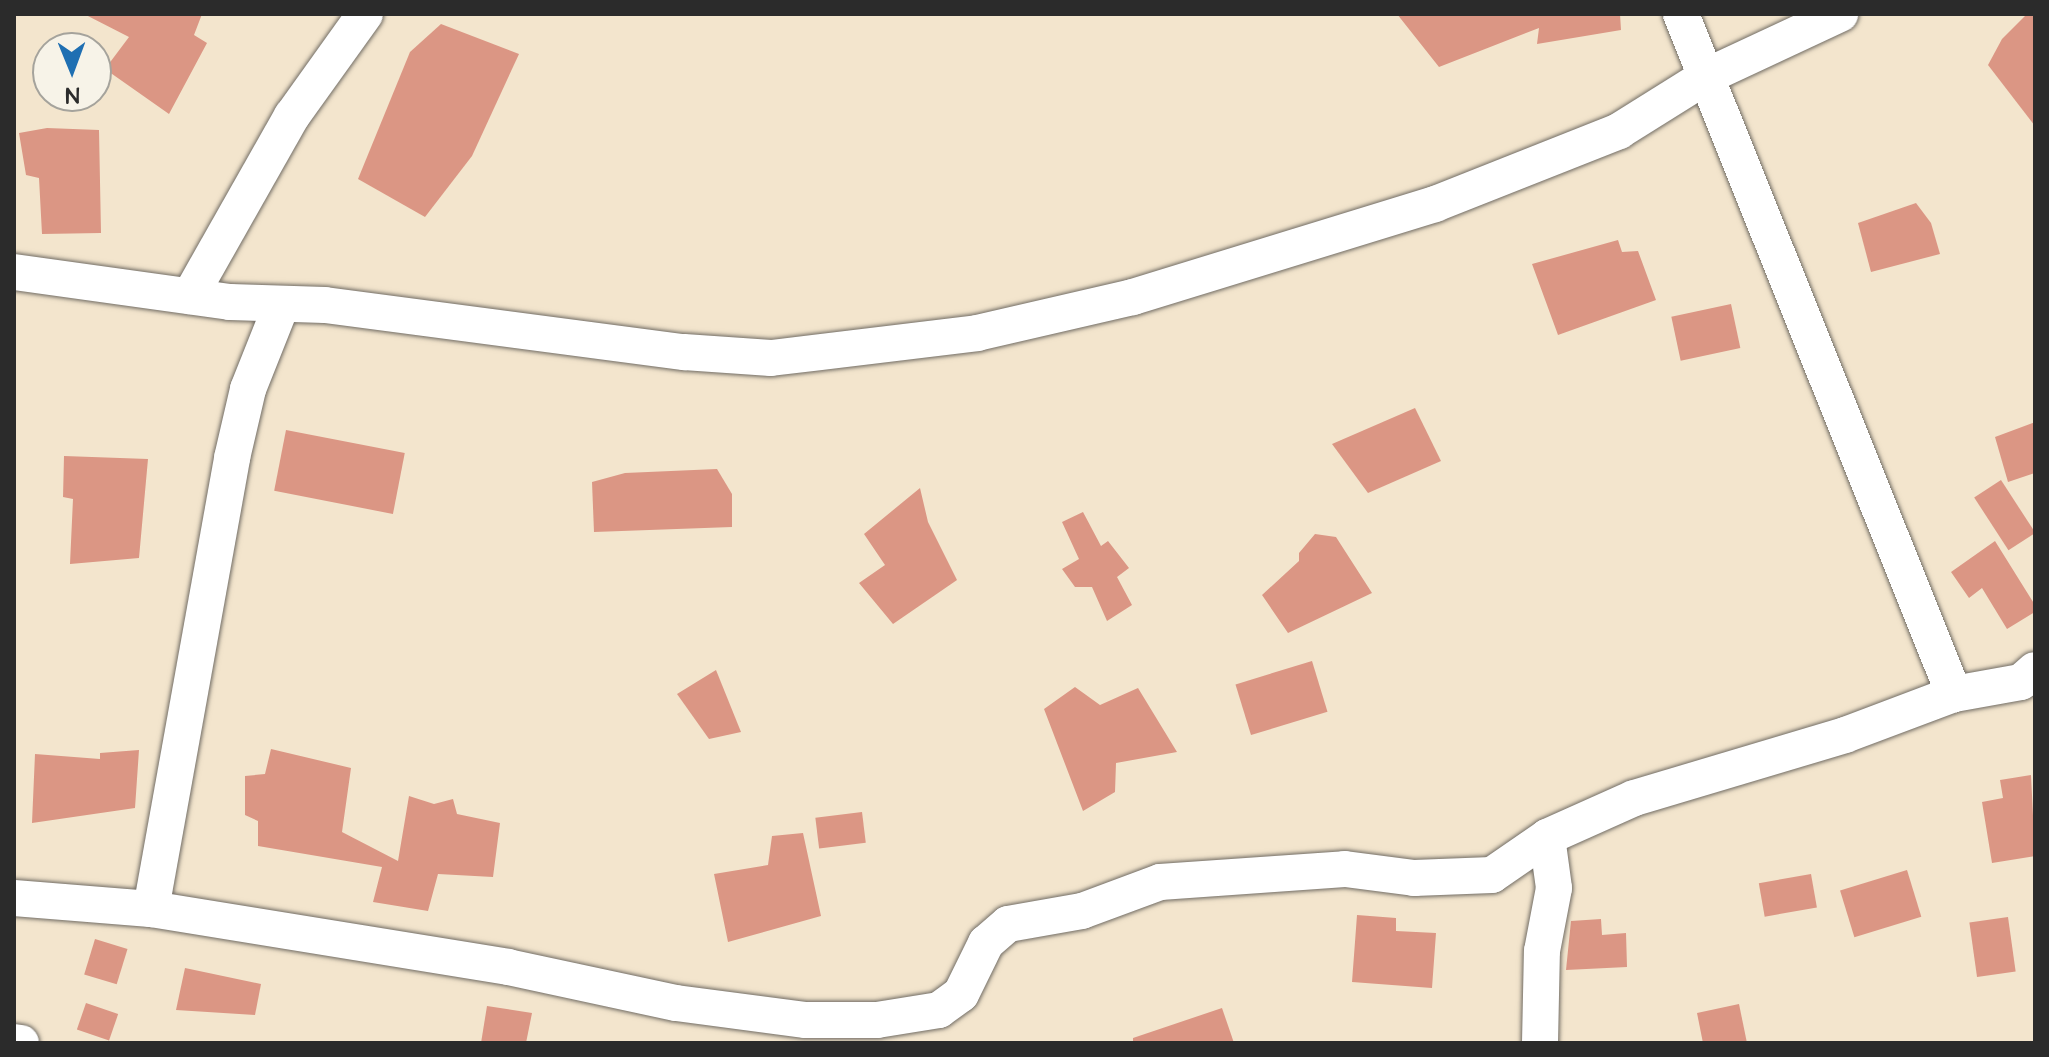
<!DOCTYPE html>
<style>
body{margin:0}
#map{position:relative;width:2049px;height:1057px;overflow:hidden;background:#f3e5cd;font-family:"Architects Daughter",sans-serif}
div>[style]{position:absolute}
[style*='--x']{left:calc(var(--x)*1px);top:calc(var(--y)*1px);width:calc(var(--w)*1px);rotate:calc(var(--a)*1deg)}
.building>*{inset:0;background:#db9684;transform-origin:0 0}
.roads{filter:drop-shadow(0 0 2px #716c64) drop-shadow(0 0 2px #716c64)}
.minor>*{height:36px;margin:-18px;padding:0 18px;transform-origin:18px;border-radius:18px;background:#fff}
span{translate:-50% -50%;white-space:nowrap;text-align:center;line-height:1.15;-webkit-text-stroke:6px #f7f3e8;paint-order:stroke}
.frame{position:absolute;inset:0;border:16px solid #2b2b2b;pointer-events:none}
.north{position:absolute;left:32px;top:32px;width:80px;height:80px;box-sizing:border-box;background:#f7f3e8;border:2px solid #a5a39c;border-radius:50%;rotate:179deg;font-size:22px;font-weight:700;line-height:32px;text-align:center;color:#2b2b2b}
.north::after{content:'';display:block;margin:auto;width:28px;height:36px;background:#1f6fb2;clip-path:polygon(50% 0,100% 100%,50% 72%,0 100%)}
</style>
<div id="map">
<div class="building">
<i style="clip-path:polygon(84px 14px,202px 14px,194px 35px,207px 43px,169px 114px,105px 69px,129px 37px)"></i>
<i style="clip-path:polygon(1397px 14px,1620px 14px,1621px 30px,1537px 44px,1539px 28px,1439px 67px)"></i>
<i style="clip-path:polygon(2027px 14px,2035px 14px,2035px 126px,1988px 65px,2002px 39px)"></i>
<i style="clip-path:polygon(441px 24px,519px 54px,472px 156px,425px 217px,358px 179px,410px 52px)"></i>
<i style="clip-path:polygon(47px 128px,99px 130px,101px 233px,42px 234px,39px 178px,26px 175px,19px 133px)"></i>
<i style="clip-path:polygon(1916px 203px,1931px 223px,1940px 254px,1871px 272px,1858px 223px)"></i>
<i style="clip-path:polygon(1618px 240px,1622px 252px,1638px 251px,1656px 300px,1558px 335px,1532px 264px)"></i>
<i style="left:1731px;top:304px;width:45px;height:61px;rotate:78deg"></i>
<i style="clip-path:polygon(1415px 408px,1441px 461px,1368px 493px,1332px 444px)"></i>
<i style="clip-path:polygon(2035px 422px,2035px 473px,2008px 482px,1995px 437px)"></i>
<i style="left:286px;top:430px;width:121px;height:62px;rotate:11deg"></i>
<i style="clip-path:polygon(64px 456px,148px 459px,139px 558px,70px 564px,73px 499px,63px 497px)"></i>
<i style="clip-path:polygon(717px 469px,732px 494px,732px 527px,594px 532px,592px 482px,625px 473px)"></i>
<i style="left:2001px;top:480px;width:63px;height:32px;rotate:57deg"></i>
<i style="clip-path:polygon(920px 488px,928px 522px,957px 580px,893px 624px,859px 583px,885px 565px,864px 534px)"></i>
<i style="clip-path:polygon(1083px 512px,1101px 546px,1108px 541px,1129px 568px,1117px 577px,1132px 605px,1107px 621px,1092px 587px,1075px 587px,1062px 569px,1079px 559px,1062px 522px)"></i>
<i style="clip-path:polygon(1315px 534px,1336px 537px,1372px 593px,1288px 633px,1262px 595px,1299px 561px,1299px 553px)"></i>
<i style="clip-path:polygon(1995px 541px,2035px 605px,2035px 612px,2007px 629px,1982px 588px,1969px 598px,1951px 572px)"></i>
<i style="left:1312px;top:661px;width:53px;height:80px;rotate:73deg"></i>
<i style="clip-path:polygon(716px 670px,741px 732px,709px 739px,677px 694px)"></i>
<i style="clip-path:polygon(1075px 687px,1100px 705px,1138px 688px,1177px 752px,1116px 763px,1115px 792px,1083px 811px,1044px 709px)"></i>
<i style="clip-path:polygon(271px 749px,351px 768px,342px 832px,398px 861px,409px 796px,434px 804px,453px 799px,457px 814px,500px 823px,493px 877px,438px 874px,428px 911px,373px 902px,382px 867px,258px 846px,258px 821px,245px 815px,245px 776px,265px 774px)"></i>
<i style="clip-path:polygon(139px 750px,135px 808px,32px 823px,35px 754px,100px 759px,100px 753px)"></i>
<i style="clip-path:polygon(2031px 775px,2035px 856px,1992px 863px,1982px 802px,2003px 798px,2000px 780px)"></i>
<i style="left:862px;top:812px;width:31px;height:47px;rotate:83deg"></i>
<i style="clip-path:polygon(803px 833px,821px 916px,728px 942px,714px 874px,768px 865px,772px 836px)"></i>
<i style="left:1907px;top:870px;width:49px;height:70px;rotate:73deg"></i>
<i style="left:1811px;top:874px;width:34px;height:53px;rotate:80deg"></i>
<i style="clip-path:polygon(1357px 915px,1396px 918px,1396px 931px,1436px 933px,1432px 988px,1352px 982px)"></i>
<i style="left:2008px;top:917px;width:55px;height:39px;rotate:82deg"></i>
<i style="clip-path:polygon(1601px 919px,1602px 935px,1626px 933px,1627px 967px,1566px 970px,1571px 921px)"></i>
<i style="left:95px;top:939px;width:34px;height:37px;rotate:17deg"></i>
<i style="clip-path:polygon(185px 968px,261px 984px,255px 1015px,176px 1010px)"></i>
<i style="left:86px;top:1003px;width:34px;height:28px;rotate:19deg"></i>
<i style="clip-path:polygon(1739px 1004px,1747px 1043px,1703px 1043px,1697px 1013px)"></i>
<i style="clip-path:polygon(487px 1006px,532px 1013px,526px 1043px,481px 1043px)"></i>
<i style="clip-path:polygon(1222px 1008px,1234px 1043px,1133px 1043px,1133px 1038px)"></i>
</div>
<div class="roads">
<div class="minor">
<i style="--x:1681;--y:14;--w:733;--a:68.13"></i>
<i style="--x:14;--y:272;--w:218;--a:7.9"></i>
<i style="--x:230;--y:302;--w:95;--a:1.8"></i>
<i style="--x:325;--y:305;--w:362;--a:7.5"></i>
<i style="--x:684;--y:352;--w:87;--a:3.9"></i>
<i style="--x:771;--y:358;--w:208;--a:-6.9"></i>
<i style="--x:977;--y:333;--w:160;--a:-13"></i>
<i style="--x:1133;--y:297;--w:316;--a:-17.1"></i>
<i style="--x:1435;--y:204;--w:198;--a:-21.6"></i>
<i style="--x:1619;--y:131;--w:104;--a:-32"></i>
<i style="--x:1707;--y:76;--w:147;--a:-25"></i>
<i style="--x:190;--y:296;--w:207;--a:-60.5"></i>
<i style="--x:292;--y:116;--w:125;--a:-54.4"></i>
<i style="--x:14;--y:898;--w:137;--a:4.6"></i>
<i style="--x:151;--y:909;--w:362;--a:9.2"></i>
<i style="--x:508;--y:967;--w:172;--a:12.1"></i>
<i style="--x:676;--y:1003;--w:131;--a:7.5"></i>
<i style="--x:806;--y:1020;--w:71;--a:0"></i>
<i style="--x:877;--y:1020;--w:63;--a:-9.2"></i>
<i style="--x:939;--y:1010;--w:27;--a:-36"></i>
<i style="--x:961;--y:994;--w:57;--a:-63.9"></i>
<i style="--x:986;--y:943;--w:29;--a:-41"></i>
<i style="--x:1008;--y:924;--w:75;--a:-10"></i>
<i style="--x:1082;--y:911;--w:83;--a:-20.4"></i>
<i style="--x:1160;--y:882;--w:185;--a:-4"></i>
<i style="--x:1345;--y:869;--w:70;--a:7.4"></i>
<i style="--x:1414;--y:878;--w:78;--a:-2.2"></i>
<i style="--x:1492;--y:875;--w:67;--a:-34.6"></i>
<i style="--x:1547;--y:837;--w:95;--a:-24.1"></i>
<i style="--x:1634;--y:798;--w:220;--a:-16.6"></i>
<i style="--x:1845;--y:735;--w:116;--a:-20.6"></i>
<i style="--x:1954;--y:694;--w:68;--a:-10.2"></i>
<i style="--x:2021;--y:682;--w:18;--a:-41"></i>
<i style="--x:151;--y:909;--w:458;--a:-79.8"></i>
<i style="--x:232;--y:458;--w:71;--a:-76.9"></i>
<i style="--x:248;--y:389;--w:89;--a:-68.3"></i>
<i style="--x:14;--y:1042;--w:7;--a:8"></i>
<i style="--x:1540;--y:1043;--w:92;--a:-88.8"></i>
<i style="--x:1542;--y:951;--w:64;--a:-79.2"></i>
<i style="--x:1554;--y:888;--w:51;--a:-97.8"></i>
</div>
</div>
<div class="frame"></div>
<div class="north">N</div>
</div>
